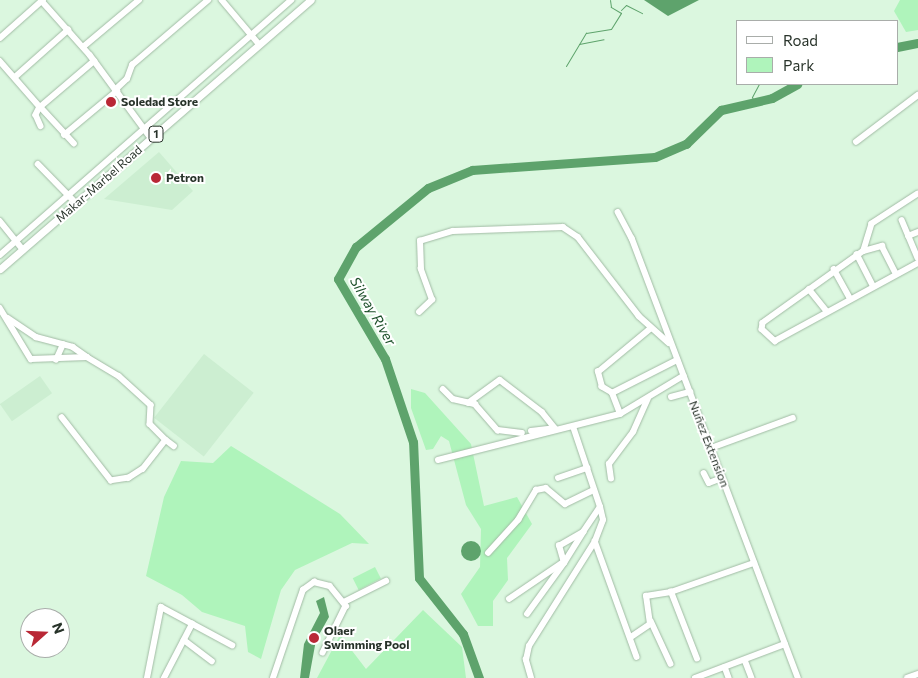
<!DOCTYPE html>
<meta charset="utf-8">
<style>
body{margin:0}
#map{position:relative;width:918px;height:678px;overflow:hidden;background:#dbf7df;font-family:Commissioner,sans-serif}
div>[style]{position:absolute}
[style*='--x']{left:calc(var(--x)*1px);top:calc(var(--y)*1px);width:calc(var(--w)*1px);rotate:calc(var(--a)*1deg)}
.built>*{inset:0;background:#cceed1;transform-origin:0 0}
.green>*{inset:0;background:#aff4bb;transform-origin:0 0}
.water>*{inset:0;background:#5ea36c}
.round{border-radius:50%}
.stream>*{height:1px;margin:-0.5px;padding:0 0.5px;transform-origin:0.5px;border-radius:0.5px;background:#5ea36c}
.river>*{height:9px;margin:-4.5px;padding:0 4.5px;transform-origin:4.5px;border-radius:4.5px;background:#5ea36c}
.roads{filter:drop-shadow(0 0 1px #a1bba4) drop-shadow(0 0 1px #a1bba4)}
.minor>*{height:5.5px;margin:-2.75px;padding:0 2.75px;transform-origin:2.75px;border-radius:2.75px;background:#fff}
.major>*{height:7px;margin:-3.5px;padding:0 3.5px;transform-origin:3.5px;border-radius:3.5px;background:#fff}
.dots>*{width:14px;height:14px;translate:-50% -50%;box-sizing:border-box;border:2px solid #fff;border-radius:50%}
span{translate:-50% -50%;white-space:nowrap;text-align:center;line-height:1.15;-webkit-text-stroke:4px #fff;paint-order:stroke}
.shield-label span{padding:1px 4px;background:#fff;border:1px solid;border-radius:4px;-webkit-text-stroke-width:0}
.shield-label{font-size:11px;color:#28332a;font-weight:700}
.poi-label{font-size:12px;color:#28332a;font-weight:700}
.left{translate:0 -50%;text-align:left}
.street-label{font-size:12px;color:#28332a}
.water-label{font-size:14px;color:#1d502a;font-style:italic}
.legend{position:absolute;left:736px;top:20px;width:162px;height:65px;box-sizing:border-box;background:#fff;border:1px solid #a9adaa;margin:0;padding:6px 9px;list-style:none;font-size:15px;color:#28332a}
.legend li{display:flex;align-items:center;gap:10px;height:25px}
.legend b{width:25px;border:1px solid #a9adaa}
.north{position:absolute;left:20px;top:608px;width:50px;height:50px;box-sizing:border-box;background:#fff;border:1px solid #a9adaa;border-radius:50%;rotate:70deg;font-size:14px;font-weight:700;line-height:20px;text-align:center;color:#28332a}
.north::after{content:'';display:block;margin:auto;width:18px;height:22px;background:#b92836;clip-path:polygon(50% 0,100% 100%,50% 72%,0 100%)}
</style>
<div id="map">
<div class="built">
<i style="clip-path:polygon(159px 152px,193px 191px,172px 210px,104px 199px)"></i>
<i style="left:204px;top:354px;width:63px;height:81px;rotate:38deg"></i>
<i style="left:40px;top:376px;width:21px;height:49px;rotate:55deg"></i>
</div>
<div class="green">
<i style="clip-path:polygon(900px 0,918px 0,918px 30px,906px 32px,894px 11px)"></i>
<i style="clip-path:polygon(411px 389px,425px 393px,471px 444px,484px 506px,517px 497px,532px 524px,507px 558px,508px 580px,493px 601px,493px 626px,478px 626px,461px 594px,480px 567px,481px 529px,466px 505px,449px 441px,441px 436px,433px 449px,426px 450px,411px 408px)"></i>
<i style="clip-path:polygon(231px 446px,340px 514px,369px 544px,352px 543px,295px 570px,281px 590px,261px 659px,248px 652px,245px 626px,202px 612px,182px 595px,146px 576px,164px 497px,181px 461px,213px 463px)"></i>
<i style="left:375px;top:567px;width:13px;height:25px;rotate:63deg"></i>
<i style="clip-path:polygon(423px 610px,462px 647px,466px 678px,317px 678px,340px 635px,366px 669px)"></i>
</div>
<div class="water">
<i style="clip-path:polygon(644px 0,699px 0,668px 16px)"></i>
<i class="round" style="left:461px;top:541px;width:20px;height:20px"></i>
<i style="clip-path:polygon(324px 597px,329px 617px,316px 640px,309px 678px,300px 678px,304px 644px,320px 613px,316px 601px)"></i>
</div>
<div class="stream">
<i style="--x:621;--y:10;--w:7;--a:-45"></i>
<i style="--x:626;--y:5;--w:18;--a:27"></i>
<i style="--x:579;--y:44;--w:25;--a:-11"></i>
<i style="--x:566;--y:66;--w:39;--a:-59"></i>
<i style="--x:586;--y:33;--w:25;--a:-9"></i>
<i style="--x:611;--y:29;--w:19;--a:-58"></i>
<i style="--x:621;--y:13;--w:12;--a:-149"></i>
<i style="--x:611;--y:7;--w:7;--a:-98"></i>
<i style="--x:756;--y:105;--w:9;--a:-117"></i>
<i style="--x:752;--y:97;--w:15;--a:-62"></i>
</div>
<div class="river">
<i style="--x:897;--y:47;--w:21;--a:-11"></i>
<i style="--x:479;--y:678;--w:47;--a:-110"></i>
<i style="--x:463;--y:634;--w:71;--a:-128.2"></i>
<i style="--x:419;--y:578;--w:136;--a:-92.5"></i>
<i style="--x:413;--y:442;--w:88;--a:-108.6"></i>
<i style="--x:385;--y:359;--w:93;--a:-120.4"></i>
<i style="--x:338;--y:279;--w:37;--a:-61"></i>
<i style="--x:356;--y:247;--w:93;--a:-39.3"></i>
<i style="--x:428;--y:188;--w:48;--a:-22.2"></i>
<i style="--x:472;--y:170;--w:183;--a:-4.1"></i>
<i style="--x:655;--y:157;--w:34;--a:-23"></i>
<i style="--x:686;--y:144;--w:49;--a:-44.2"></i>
<i style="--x:721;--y:110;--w:52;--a:-13.2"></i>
<i style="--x:772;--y:98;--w:29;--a:-29"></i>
</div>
<div class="roads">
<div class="minor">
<i style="--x:222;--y:0;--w:57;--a:49.9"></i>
<i style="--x:42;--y:1;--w:72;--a:48.4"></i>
<i style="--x:90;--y:55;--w:103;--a:53.7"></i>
<i style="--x:0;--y:38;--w:57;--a:-41.5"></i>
<i style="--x:83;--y:47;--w:73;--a:-40"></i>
<i style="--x:0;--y:61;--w:61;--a:49"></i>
<i style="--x:40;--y:107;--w:9;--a:117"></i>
<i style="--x:36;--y:115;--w:12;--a:66"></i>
<i style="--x:15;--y:77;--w:71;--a:-41.6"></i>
<i style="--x:115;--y:90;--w:16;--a:-43"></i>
<i style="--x:127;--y:79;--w:15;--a:-70"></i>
<i style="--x:132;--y:65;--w:100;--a:-40.5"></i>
<i style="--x:64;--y:135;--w:69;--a:-39.7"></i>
<i style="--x:856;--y:142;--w:78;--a:-37.2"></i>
<i style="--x:74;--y:144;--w:50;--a:-132.6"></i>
<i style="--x:40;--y:107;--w:71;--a:-40.4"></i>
<i style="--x:38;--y:164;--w:54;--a:45.7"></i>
<i style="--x:918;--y:194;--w:55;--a:146.9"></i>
<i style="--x:872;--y:224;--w:28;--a:107"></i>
<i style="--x:864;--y:251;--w:124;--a:144.5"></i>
<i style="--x:763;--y:323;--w:6;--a:99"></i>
<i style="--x:762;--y:329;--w:18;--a:43"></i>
<i style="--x:775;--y:341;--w:163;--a:-28.6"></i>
<i style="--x:618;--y:212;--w:30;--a:62"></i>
<i style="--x:632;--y:238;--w:470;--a:69.3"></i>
<i style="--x:902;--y:220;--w:41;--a:67.2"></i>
<i style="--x:0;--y:221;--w:36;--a:51"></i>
<i style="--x:908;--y:236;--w:11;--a:-22"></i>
<i style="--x:864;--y:251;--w:19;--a:-16"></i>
<i style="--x:882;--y:246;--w:31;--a:63"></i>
<i style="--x:857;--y:254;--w:36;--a:63"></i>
<i style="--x:0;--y:255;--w:387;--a:-41.2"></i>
<i style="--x:834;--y:269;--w:33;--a:61"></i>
<i style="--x:809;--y:289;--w:28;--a:51"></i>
<i style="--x:0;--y:308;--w:60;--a:58.7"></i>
<i style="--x:31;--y:359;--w:56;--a:-2"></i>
<i style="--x:87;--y:357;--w:37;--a:31"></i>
<i style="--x:119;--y:376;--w:43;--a:42.2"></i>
<i style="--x:151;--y:405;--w:19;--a:93"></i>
<i style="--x:150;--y:424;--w:23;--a:45"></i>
<i style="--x:166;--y:440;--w:37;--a:128"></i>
<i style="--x:143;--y:469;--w:17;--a:147"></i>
<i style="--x:129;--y:478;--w:18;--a:171"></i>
<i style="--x:111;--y:481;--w:80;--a:-127.9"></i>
<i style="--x:419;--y:312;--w:18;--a:-43"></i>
<i style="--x:432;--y:300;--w:33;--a:-110"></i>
<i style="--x:421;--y:269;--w:28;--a:-92"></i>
<i style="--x:420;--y:241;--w:34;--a:-17"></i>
<i style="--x:453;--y:231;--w:110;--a:-2.1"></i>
<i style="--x:563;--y:227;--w:18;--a:34"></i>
<i style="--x:578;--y:237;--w:100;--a:52.3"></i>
<i style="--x:639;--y:316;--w:40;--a:42"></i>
<i style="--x:8;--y:318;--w:34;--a:34"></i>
<i style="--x:36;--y:337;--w:38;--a:15"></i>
<i style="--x:73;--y:347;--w:16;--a:35"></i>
<i style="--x:56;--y:360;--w:17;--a:-66"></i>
<i style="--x:443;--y:389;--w:14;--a:45"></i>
<i style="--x:453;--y:399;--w:23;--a:13"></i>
<i style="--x:475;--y:404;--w:35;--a:49"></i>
<i style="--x:498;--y:430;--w:24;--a:7"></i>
<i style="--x:612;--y:393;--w:12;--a:-149"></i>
<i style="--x:602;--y:387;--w:16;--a:-105"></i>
<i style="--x:598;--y:372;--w:67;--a:-39.6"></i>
<i style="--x:671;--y:397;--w:20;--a:-15"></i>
<i style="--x:468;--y:403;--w:39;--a:-36"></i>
<i style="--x:500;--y:380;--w:53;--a:37.3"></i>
<i style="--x:542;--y:412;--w:22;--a:51"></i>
<i style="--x:620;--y:414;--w:22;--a:-111"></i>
<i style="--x:612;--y:393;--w:73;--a:-26.9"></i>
<i style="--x:531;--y:431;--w:23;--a:-7"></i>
<i style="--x:166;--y:440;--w:10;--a:37"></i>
<i style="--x:711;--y:448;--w:87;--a:-20.1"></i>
<i style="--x:438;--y:460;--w:188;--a:-14.2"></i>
<i style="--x:620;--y:414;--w:74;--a:-31.1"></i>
<i style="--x:704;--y:473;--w:11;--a:63"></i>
<i style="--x:709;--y:483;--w:14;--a:-21"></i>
<i style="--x:558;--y:478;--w:31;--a:-19"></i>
<i style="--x:611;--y:479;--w:15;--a:-98"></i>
<i style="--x:609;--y:464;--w:40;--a:-53"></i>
<i style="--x:633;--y:432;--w:36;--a:-66"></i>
<i style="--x:595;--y:541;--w:123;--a:70.1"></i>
<i style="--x:488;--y:553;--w:45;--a:-47.7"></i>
<i style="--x:518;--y:520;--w:35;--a:-59"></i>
<i style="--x:536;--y:490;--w:10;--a:-11"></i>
<i style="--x:546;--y:488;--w:25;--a:40"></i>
<i style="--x:565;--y:504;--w:32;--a:-26"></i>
<i style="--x:564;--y:563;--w:36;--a:-58"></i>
<i style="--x:509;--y:599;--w:64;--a:-34.2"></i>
<i style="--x:344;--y:602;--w:47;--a:-26.6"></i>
<i style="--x:527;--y:614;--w:63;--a:-54"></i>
<i style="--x:564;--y:563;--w:18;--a:-106"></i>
<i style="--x:559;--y:546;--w:28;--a:-30"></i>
<i style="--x:583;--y:532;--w:30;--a:-56"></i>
<i style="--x:600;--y:507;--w:84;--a:-108.6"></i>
<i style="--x:651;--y:621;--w:47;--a:65.1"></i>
<i style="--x:631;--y:637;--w:23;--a:-34"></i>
<i style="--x:650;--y:624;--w:28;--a:-98"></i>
<i style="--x:646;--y:596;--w:25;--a:-9"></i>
<i style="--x:184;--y:640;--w:35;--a:37"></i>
<i style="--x:697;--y:659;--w:72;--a:-111.2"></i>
<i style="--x:671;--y:592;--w:88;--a:-19.3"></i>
<i style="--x:745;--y:660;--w:19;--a:69"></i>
<i style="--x:725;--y:667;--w:12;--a:70"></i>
<i style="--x:147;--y:678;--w:72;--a:-78.8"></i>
<i style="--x:161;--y:607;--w:81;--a:28.2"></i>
<i style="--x:164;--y:678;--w:61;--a:-62.6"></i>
<i style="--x:273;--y:678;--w:93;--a:-71.2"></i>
<i style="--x:303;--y:590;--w:14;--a:-36"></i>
<i style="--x:314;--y:582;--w:16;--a:14"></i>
<i style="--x:330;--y:586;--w:26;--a:51"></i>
<i style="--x:346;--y:606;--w:52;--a:116.1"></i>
<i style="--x:531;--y:678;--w:19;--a:-106"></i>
<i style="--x:526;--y:660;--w:14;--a:-78"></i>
<i style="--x:529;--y:646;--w:124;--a:-57.8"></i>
<i style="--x:595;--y:541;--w:22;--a:-69"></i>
<i style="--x:603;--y:520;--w:13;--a:-103"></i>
<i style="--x:695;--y:678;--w:96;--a:-20.7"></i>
<i style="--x:907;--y:678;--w:12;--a:-20"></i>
</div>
<div class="major">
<i style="--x:0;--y:269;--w:411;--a:-40.9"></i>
</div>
</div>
<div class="dots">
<i style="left:111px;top:102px;background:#b92836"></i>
<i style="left:156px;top:178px;background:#b92836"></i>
<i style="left:314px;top:638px;background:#b92836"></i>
</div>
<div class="shield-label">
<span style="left:156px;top:134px">1</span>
</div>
<div class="poi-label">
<span class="left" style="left:121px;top:102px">Soledad Store</span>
<span class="left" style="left:166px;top:178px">Petron</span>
<span class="left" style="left:324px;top:638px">Olaer<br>Swimming Pool</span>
</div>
<div class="street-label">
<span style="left:99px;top:184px;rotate:-41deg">Makar-Marbel Road</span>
<span style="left:709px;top:444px;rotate:69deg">Nuñez Extension</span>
</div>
<div class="water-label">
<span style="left:373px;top:311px;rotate:60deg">Silway River</span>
</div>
<ul class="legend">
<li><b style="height:6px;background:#fff"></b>Road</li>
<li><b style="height:14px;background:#aff4bb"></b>Park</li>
</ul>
<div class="north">N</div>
</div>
